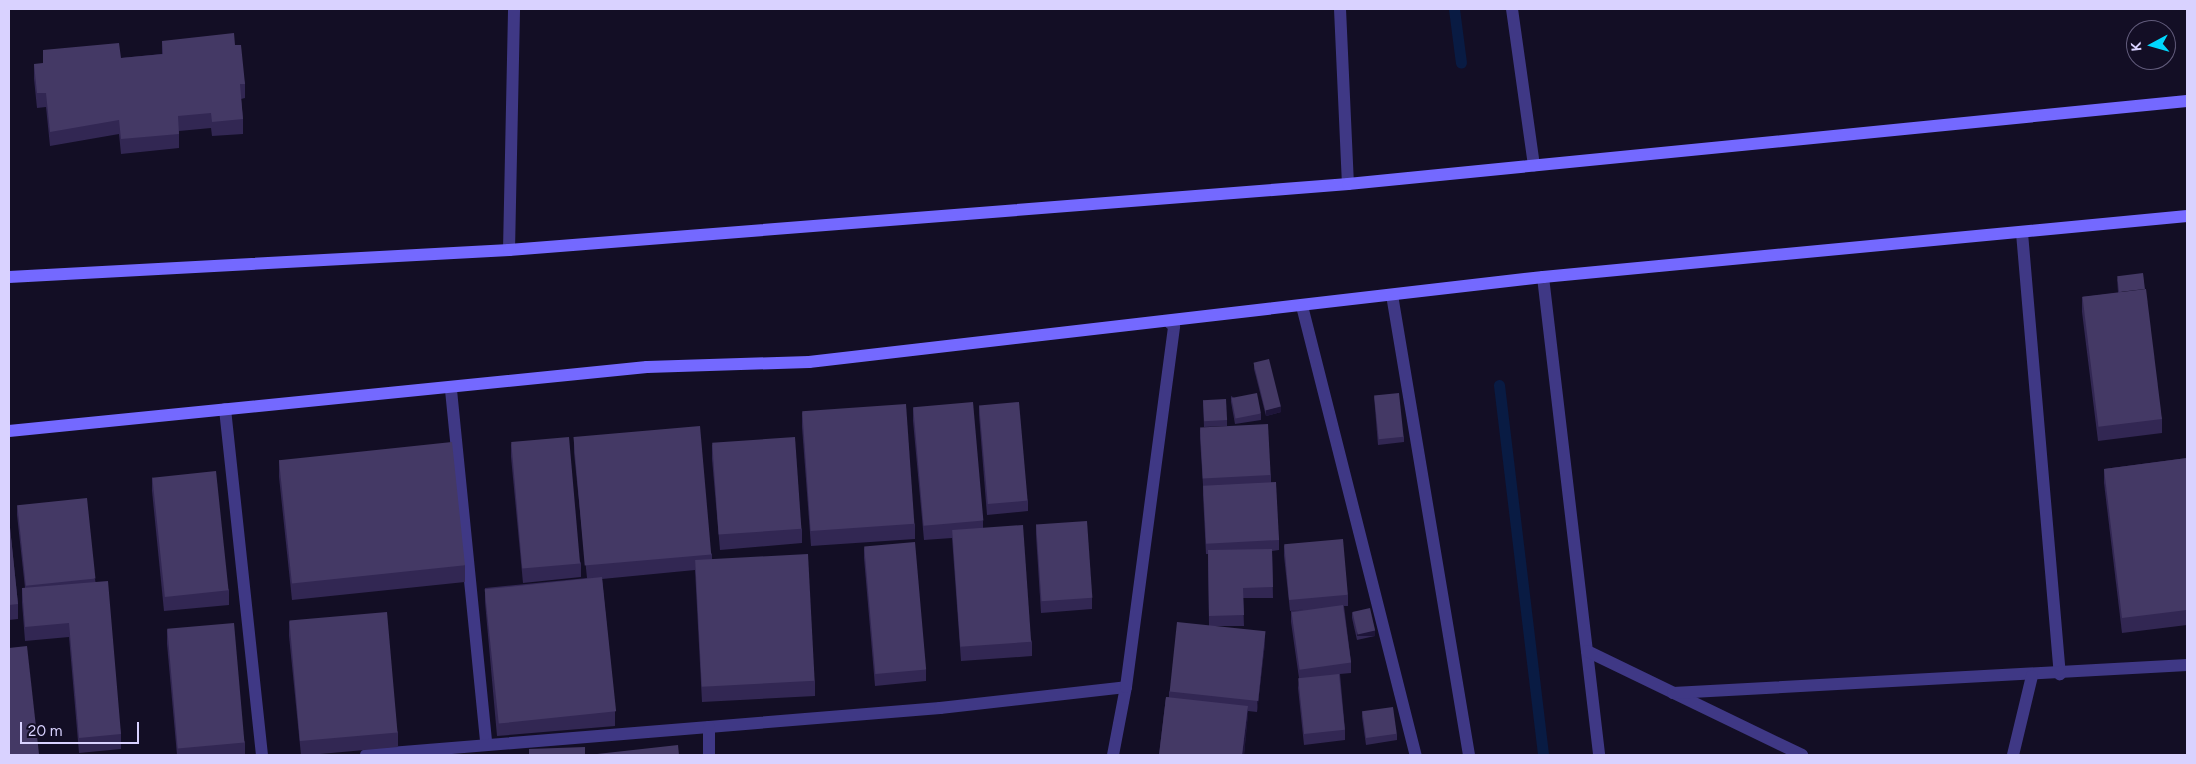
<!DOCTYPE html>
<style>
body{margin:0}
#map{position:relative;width:2196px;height:764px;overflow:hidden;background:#130e25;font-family:Figtree,sans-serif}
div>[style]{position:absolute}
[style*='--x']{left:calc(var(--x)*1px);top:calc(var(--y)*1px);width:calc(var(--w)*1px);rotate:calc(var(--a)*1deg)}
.stream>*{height:11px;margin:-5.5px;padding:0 5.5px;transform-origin:5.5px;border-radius:5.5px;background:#091b43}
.service>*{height:12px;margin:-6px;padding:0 6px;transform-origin:6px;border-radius:6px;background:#3f3885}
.minor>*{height:12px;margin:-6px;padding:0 6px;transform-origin:6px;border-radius:6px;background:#3f3885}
.tertiary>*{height:12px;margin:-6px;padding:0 6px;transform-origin:6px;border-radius:6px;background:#3f3885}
.secondary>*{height:12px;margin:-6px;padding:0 6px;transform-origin:6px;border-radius:6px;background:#7469ff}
.wall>*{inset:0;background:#322753}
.shaded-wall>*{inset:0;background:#1e1539;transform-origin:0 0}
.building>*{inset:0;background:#443965;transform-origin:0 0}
span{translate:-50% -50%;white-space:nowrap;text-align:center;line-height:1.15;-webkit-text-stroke:5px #130e25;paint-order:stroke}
.frame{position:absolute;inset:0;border:10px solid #d9d2ff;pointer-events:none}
.north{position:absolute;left:2126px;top:20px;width:50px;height:50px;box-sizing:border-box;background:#130e25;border:1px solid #625c7c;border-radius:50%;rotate:264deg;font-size:14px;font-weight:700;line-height:20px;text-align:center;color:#d9d2ff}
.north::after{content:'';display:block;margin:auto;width:18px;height:22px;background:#00d7fd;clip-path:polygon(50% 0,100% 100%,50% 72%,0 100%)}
.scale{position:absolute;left:20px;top:722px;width:119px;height:22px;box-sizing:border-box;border:2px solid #d9d2ff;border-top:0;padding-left:6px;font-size:15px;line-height:18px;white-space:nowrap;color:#d9d2ff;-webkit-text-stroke:4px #130e25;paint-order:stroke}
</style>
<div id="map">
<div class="stream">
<i style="--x:1454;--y:9;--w:54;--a:82.6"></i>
<i style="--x:1499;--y:385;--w:373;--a:83.2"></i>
</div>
<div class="service">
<i style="--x:509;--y:250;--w:241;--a:-88.8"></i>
</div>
<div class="minor">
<i style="--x:1340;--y:9;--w:175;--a:87.4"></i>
<i style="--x:2022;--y:233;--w:443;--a:85.1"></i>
<i style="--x:1543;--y:277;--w:481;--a:83.3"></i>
<i style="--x:1392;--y:295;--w:466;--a:80.5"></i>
<i style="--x:1302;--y:306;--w:463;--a:75.8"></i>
<i style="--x:451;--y:390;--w:355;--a:84.3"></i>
<i style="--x:225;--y:409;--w:348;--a:83.9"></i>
<i style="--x:1587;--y:651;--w:239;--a:25.8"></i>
<i style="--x:1673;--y:693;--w:515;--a:-3.12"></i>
<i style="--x:366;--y:755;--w:576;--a:-4.68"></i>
<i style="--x:940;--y:708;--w:187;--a:-6.4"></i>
<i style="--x:709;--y:755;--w:28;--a:-90"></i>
<i style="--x:1113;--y:755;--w:69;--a:-79.2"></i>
<i style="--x:1126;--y:687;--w:364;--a:-82.4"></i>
<i style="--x:1174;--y:326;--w:5;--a:-143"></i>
<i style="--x:2013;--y:755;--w:81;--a:-76.5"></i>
</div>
<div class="tertiary">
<i style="--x:1512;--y:9;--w:158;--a:82"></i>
</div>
<div class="secondary">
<i style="--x:9;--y:277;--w:501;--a:-3.09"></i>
<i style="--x:509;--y:250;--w:842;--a:-4.5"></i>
<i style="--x:1348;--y:184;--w:843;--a:-5.65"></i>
<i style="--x:9;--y:431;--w:641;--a:-5.73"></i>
<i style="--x:647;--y:367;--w:162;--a:-1.8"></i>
<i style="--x:809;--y:362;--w:739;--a:-6.61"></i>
<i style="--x:1543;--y:277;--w:647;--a:-5.41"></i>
</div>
<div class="wall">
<i style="clip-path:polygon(162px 41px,235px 45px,245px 84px,245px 98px,241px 99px,243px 119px,243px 134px,212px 136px,211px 128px,179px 131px,179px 148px,121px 154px,119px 134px,50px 146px,46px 107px,37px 108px,34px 79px,34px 64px,43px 64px,43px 50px,121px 58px,162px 54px)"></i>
<i style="clip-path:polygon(2117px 277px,2162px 419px,2162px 433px,2098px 441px,2082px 312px,2082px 297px,2118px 293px)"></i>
<i style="clip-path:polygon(1254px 363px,1281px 412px,1266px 416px,1254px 369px)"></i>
<i style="clip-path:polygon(1231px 396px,1261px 414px,1261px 420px,1235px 424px,1231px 402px)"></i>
<i style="clip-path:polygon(1374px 396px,1404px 437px,1404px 442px,1378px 445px)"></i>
<i style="clip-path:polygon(1203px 400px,1227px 420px,1227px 426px,1204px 427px)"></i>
<i style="clip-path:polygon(979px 405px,1028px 501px,1028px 511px,987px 515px,979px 415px)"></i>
<i style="clip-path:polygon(913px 407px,983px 521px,983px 528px,1032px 642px,1032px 656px,961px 661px,952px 538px,924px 540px,913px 421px)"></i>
<i style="clip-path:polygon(802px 412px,915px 524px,915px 539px,811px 546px,802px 427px)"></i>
<i style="clip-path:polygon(1200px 429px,1271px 475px,1271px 482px,1279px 540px,1279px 550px,1272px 551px,1273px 598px,1243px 598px,1244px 626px,1213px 626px,1265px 643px,1257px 712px,1248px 711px,1244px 755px,1159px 755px,1166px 697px,1169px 697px,1169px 692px,1209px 626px,1208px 554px,1206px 554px,1203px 495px,1203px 485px,1200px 439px)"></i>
<i style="clip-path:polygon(574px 438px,712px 554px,712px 559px,815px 681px,815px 696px,702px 702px,695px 570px,602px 579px,615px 711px,615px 726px,497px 736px,485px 602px,485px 588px,587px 578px,574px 453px)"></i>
<i style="clip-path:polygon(511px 443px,581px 563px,581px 577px,523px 583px,511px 457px)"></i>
<i style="clip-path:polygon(712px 444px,802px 529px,802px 543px,720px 550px,712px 459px)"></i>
<i style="clip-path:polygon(2187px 458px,2187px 625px,2122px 633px,2104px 483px,2104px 469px)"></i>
<i style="clip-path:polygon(279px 460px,465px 565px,465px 582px,292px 600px,279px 477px)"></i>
<i style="clip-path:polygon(152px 477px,229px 590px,229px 605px,164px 611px,152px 491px)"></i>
<i style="clip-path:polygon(17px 505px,95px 579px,121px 734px,121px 749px,79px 753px,69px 637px,25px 641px,22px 603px,22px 588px,25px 588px,17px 515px)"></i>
<i style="clip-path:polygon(9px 518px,18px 604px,18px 619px,9px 620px)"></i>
<i style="clip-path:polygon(1036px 524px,1092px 598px,1092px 609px,1041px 613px,1036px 535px)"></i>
<i style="clip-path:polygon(1284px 545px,1348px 595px,1348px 606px,1344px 606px,1351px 662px,1351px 673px,1340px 674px,1345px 730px,1345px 740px,1304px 745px,1298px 688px,1299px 678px,1291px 622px,1291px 611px,1308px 609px,1290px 611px,1284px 556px)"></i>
<i style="clip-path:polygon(864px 547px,926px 670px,926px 681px,875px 686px,864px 558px)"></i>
<i style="clip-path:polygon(1352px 612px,1375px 636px,1357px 640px,1352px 618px)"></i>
<i style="clip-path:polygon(289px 621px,398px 732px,398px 747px,309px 755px,301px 755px,289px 636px)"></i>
<i style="clip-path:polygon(167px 629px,245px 742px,245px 755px,177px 755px,167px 644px)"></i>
<i style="clip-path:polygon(1362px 711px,1397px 734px,1397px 740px,1366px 745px,1362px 717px)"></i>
</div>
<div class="shaded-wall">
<i style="clip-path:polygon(1281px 406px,1281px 412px,1266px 416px,1266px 410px)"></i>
<i style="left:1375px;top:630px;width:6px;height:18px;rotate:90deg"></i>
<i style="clip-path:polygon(1265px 632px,1265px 643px,1257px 712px,1257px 702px)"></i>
<i style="clip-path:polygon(1248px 706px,1248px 716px,1244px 755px,1242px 755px)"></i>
</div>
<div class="building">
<i style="clip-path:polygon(234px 33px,235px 45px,241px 45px,245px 84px,240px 84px,243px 119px,212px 122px,211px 113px,178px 116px,179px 134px,121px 139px,119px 120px,50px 132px,46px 93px,37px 93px,34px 64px,43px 63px,43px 50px,119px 43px,121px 58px,163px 54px,162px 41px)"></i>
<i style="left:2143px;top:273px;width:16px;height:26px;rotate:83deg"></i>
<i style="left:2146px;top:289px;width:131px;height:64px;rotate:83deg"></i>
<i style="left:1269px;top:359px;width:49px;height:16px;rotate:76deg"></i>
<i style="left:1257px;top:393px;width:21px;height:26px;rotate:79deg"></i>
<i style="left:1399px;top:393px;width:44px;height:25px;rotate:84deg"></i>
<i style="left:1226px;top:399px;width:21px;height:23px;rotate:87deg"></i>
<i style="left:973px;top:402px;width:119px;height:60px;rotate:85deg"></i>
<i style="left:1019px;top:402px;width:99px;height:40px;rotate:85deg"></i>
<i style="left:906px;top:404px;width:120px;height:104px;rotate:86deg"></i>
<i style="left:1268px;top:424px;width:51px;height:68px;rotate:87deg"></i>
<i style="left:700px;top:426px;width:129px;height:127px;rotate:85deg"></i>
<i style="left:569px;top:437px;width:127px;height:58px;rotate:85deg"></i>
<i style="left:795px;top:437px;width:92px;height:83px;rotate:86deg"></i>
<i style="left:452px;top:442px;width:124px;height:174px;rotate:84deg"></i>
<i style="clip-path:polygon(2187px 458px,2187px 610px,2122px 618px,2104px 469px)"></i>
<i style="left:216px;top:471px;width:120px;height:64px;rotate:84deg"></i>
<i style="left:1276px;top:482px;width:58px;height:73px;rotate:87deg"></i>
<i style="left:87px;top:498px;width:81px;height:70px;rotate:84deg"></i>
<i style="clip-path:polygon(9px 518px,18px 604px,9px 605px)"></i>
<i style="left:1087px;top:521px;width:77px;height:51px;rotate:86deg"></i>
<i style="left:1023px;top:525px;width:117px;height:71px;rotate:86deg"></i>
<i style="left:1343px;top:539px;width:56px;height:59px;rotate:85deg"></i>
<i style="left:915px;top:542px;width:128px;height:51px;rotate:85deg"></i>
<i style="clip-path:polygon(1272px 549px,1273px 587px,1243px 588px,1244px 615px,1209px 616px,1208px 550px)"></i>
<i style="left:808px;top:554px;width:127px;height:113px;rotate:87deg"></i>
<i style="left:602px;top:577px;width:135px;height:118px;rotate:84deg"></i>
<i style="clip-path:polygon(108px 581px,121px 734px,79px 738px,69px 623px,25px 627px,22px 588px)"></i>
<i style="left:1343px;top:605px;width:58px;height:52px;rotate:82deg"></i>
<i style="left:1370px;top:608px;width:23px;height:18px;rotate:77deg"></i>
<i style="left:387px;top:612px;width:121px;height:98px;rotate:85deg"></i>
<i style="left:1177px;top:622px;width:89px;height:70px;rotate:6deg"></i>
<i style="left:234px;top:623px;width:120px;height:67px;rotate:85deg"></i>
<i style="clip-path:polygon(27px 646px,39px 754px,32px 755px,9px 755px,9px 648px)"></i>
<i style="left:1339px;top:674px;width:56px;height:41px;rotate:84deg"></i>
<i style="clip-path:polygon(1166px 697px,1248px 706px,1242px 755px,1159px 755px)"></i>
<i style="left:1393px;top:707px;width:27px;height:31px;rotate:82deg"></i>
<i style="clip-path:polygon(678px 745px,679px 755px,597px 755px,597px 754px)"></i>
<i style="clip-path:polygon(585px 747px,585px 755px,529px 755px,529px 749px)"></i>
</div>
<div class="frame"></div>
<div class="north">K</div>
<div class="scale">20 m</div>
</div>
